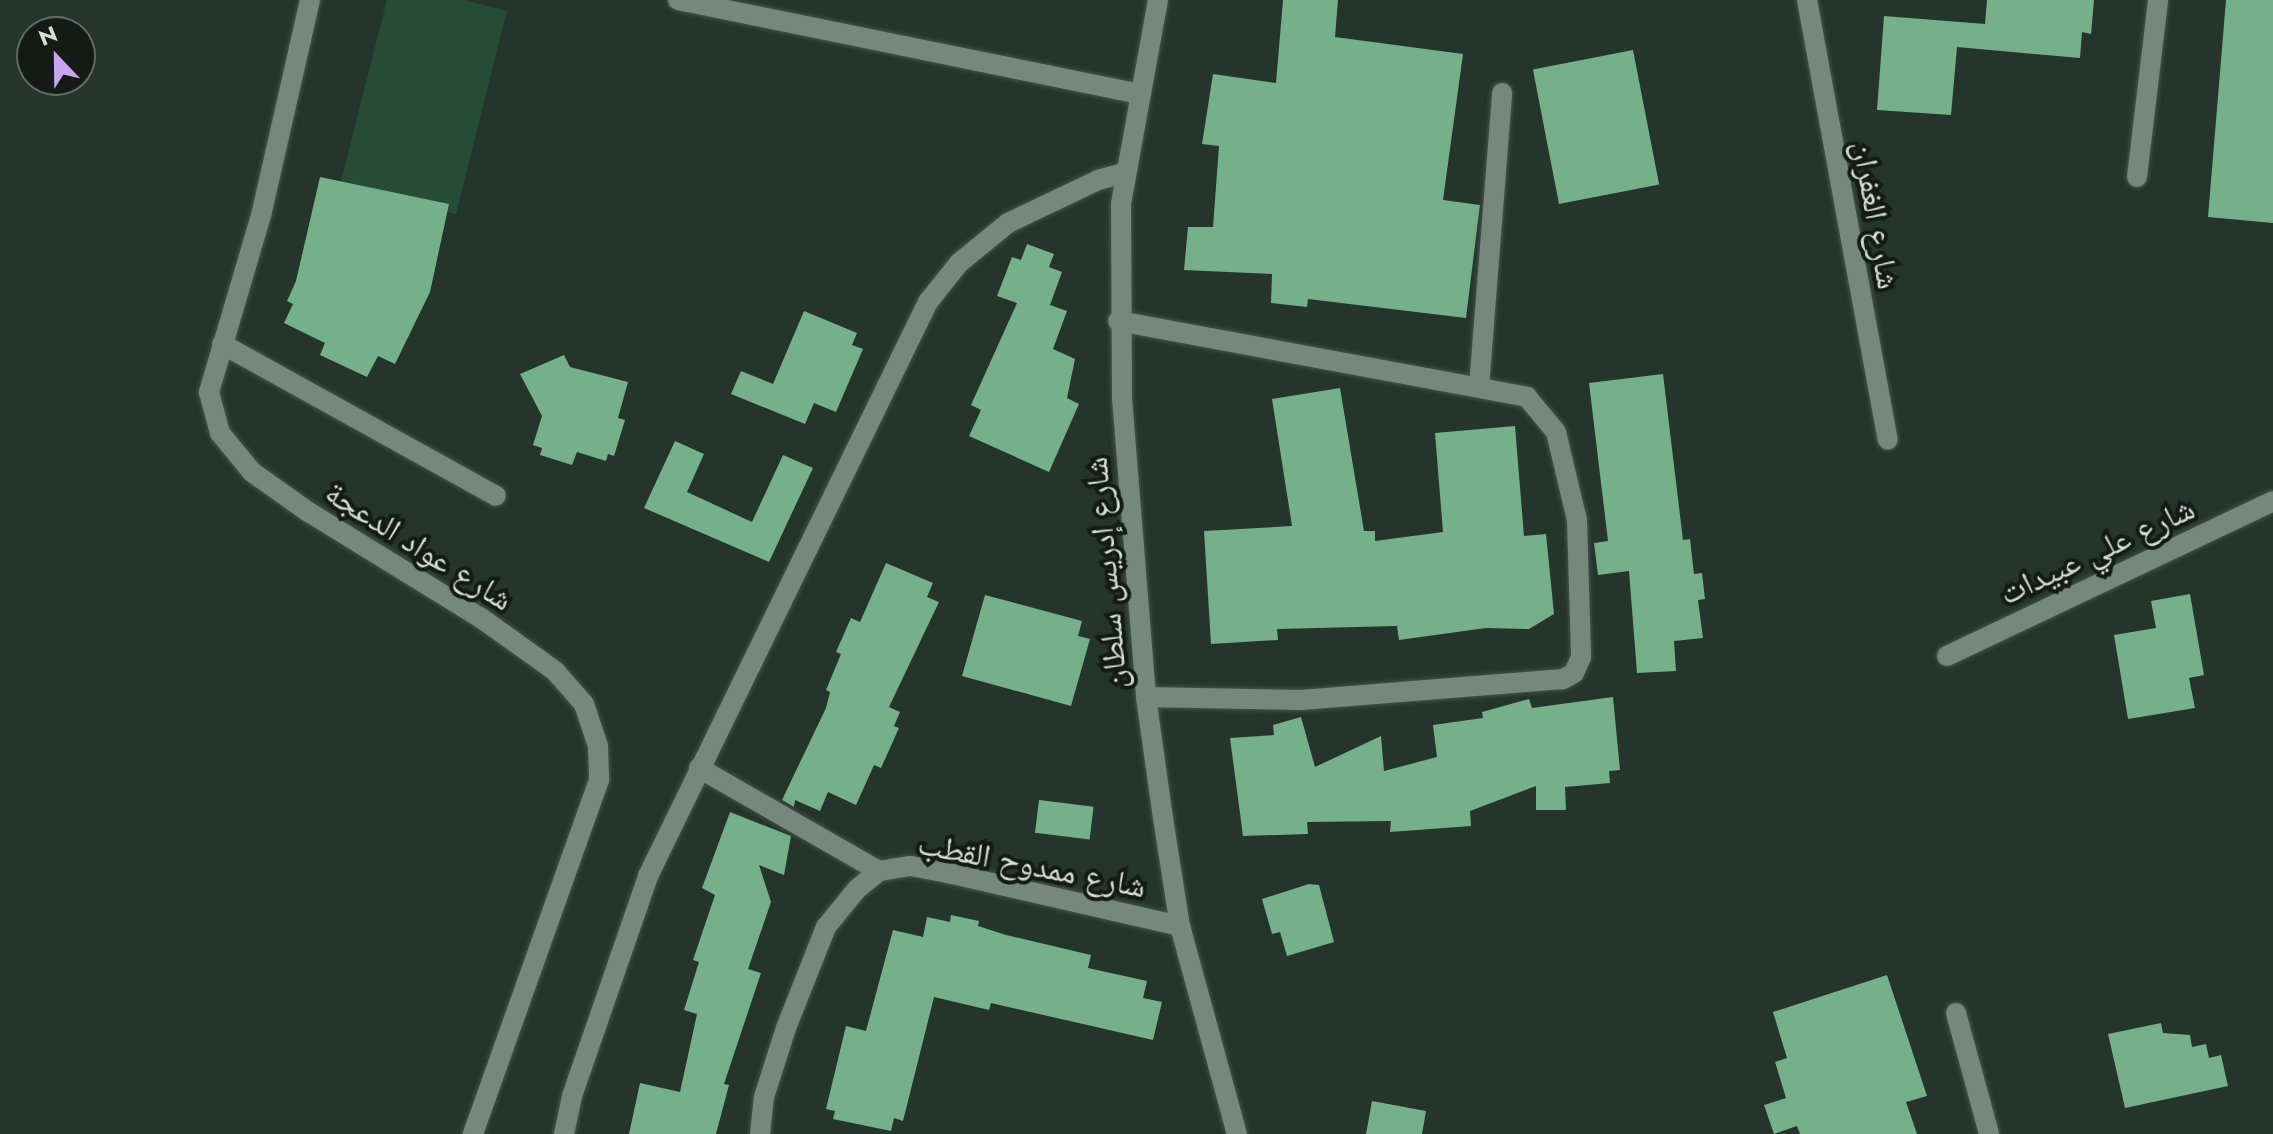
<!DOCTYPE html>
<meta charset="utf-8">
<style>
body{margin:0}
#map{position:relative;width:2273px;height:1134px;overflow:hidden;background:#25352b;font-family:Jost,"Noto Naskh Arabic",sans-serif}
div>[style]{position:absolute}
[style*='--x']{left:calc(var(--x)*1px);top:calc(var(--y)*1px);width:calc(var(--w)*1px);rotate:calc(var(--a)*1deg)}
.green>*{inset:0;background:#274c36}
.building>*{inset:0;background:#75b08b;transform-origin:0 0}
.roads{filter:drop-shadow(0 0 2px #45534a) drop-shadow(0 0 2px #45534a)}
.minor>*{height:20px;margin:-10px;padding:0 10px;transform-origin:10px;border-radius:10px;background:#76887c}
span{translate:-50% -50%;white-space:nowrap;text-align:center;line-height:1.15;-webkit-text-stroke:8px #141b16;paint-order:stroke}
.street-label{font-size:32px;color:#d4ded7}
.north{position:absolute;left:16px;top:16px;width:80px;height:80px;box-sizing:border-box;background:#141b16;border:2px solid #616963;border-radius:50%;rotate:338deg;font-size:22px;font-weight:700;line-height:32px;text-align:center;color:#d4ded7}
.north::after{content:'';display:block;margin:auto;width:28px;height:36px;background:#c8a5ee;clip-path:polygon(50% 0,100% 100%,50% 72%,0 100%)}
</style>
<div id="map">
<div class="green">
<i style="clip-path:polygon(387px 0,463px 0,507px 11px,456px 214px,340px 185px)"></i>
</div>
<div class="building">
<i style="clip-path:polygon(1283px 0,1338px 0,1335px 37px,1463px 54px,1443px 200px,1480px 205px,1466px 318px,1308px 299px,1307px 307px,1271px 303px,1272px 274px,1184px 270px,1188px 227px,1213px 227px,1219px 146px,1202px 144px,1213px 74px,1276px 83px)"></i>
<i style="clip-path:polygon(1987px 0,2094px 0,2091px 34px,2082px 32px,2080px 58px,1957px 47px,1951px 115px,1877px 110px,1884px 16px,1985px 24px)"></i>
<i style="clip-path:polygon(2226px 0,2273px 0,2273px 223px,2208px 217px)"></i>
<i style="left:1633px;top:50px;width:137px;height:102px;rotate:79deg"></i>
<i style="clip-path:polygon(320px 177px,449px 204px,430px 292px,395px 364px,378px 356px,367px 377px,320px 355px,325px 343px,284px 323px,293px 304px,287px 301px,296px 281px)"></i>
<i style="clip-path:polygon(1027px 244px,1054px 254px,1049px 267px,1062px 272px,1050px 305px,1067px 311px,1053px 349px,1075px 359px,1067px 398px,1079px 404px,1049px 472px,969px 436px,981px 410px,971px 405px,1017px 303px,997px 296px,1012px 257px,1021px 260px)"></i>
<i style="clip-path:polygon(804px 311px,857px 333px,852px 345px,863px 349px,836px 412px,814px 403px,805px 424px,731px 394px,741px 371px,773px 384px)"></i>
<i style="clip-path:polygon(564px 355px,570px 367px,628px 382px,618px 418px,625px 420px,614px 456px,608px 454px,606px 461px,577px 452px,572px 465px,540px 455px,542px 448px,533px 445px,542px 416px,520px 374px)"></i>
<i style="clip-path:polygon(1663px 374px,1683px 540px,1690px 539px,1694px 574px,1702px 573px,1705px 599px,1698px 600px,1703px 638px,1674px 641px,1676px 671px,1637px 673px,1629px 571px,1598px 575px,1594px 543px,1608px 541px,1589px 383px)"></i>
<i style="clip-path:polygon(1340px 388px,1364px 531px,1375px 531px,1375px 541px,1443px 532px,1435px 433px,1515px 426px,1524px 536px,1546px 534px,1554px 614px,1529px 629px,1486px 628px,1399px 640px,1397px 626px,1277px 629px,1278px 640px,1211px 644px,1204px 531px,1292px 526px,1272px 399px)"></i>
<i style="clip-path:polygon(675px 441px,704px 454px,687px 492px,752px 522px,783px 455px,813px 468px,769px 562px,644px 508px)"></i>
<i style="clip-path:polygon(886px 563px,933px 583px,927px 597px,939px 602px,889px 707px,900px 712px,894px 726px,899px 728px,881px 768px,874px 765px,856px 805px,828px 792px,820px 811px,795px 800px,794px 807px,782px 800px,826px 708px,830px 692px,826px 690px,841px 654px,836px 652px,851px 618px,860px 622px)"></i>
<i style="clip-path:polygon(2190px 594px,2204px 675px,2189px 678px,2195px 708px,2128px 719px,2114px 635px,2156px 628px,2151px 601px)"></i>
<i style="clip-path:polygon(985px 595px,1082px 621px,1078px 636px,1090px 639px,1071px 706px,962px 676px)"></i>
<i style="clip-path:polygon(1613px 697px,1620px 770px,1609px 771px,1610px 783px,1565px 787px,1566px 810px,1536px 810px,1536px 786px,1470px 811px,1471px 826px,1390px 832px,1391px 821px,1307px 822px,1308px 834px,1243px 836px,1230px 738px,1274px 735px,1273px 725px,1301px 717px,1315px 767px,1381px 736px,1384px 771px,1437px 757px,1433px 725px,1483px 718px,1482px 712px,1529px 699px,1532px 708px)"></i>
<i style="left:1039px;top:800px;width:55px;height:33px;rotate:7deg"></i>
<i style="clip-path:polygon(730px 812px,791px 836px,784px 875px,759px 865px,771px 902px,748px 969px,761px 973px,724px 1084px,729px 1085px,716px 1134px,629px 1134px,640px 1083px,680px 1092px,697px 1014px,684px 1010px,699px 962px,693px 960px,715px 895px,702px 888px)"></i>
<i style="clip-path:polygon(1309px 884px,1319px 885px,1334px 942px,1287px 956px,1280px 932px,1272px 934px,1262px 899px)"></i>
<i style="clip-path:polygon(951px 915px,979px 921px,978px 926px,1006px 935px,1091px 955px,1088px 968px,1147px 981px,1143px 998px,1162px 1002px,1153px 1040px,991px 1003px,989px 1010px,934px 997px,903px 1121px,894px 1118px,891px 1131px,833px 1119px,835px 1111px,826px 1109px,846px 1026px,866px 1031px,893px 930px,923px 937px,927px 917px,950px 922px)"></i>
<i style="clip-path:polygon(1887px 975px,1927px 1096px,1906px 1102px,1917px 1134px,1800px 1134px,1797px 1126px,1774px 1134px,1764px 1105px,1786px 1098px,1775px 1062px,1787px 1058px,1773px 1012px)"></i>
<i style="clip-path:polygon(2161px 1023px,2163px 1033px,2190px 1035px,2192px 1047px,2206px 1044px,2209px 1058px,2221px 1055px,2228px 1086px,2125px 1108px,2108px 1034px)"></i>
<i style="clip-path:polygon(1372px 1101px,1426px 1111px,1422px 1134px,1366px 1134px)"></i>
</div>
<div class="roads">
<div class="minor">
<i style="--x:310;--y:0;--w:217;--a:102.8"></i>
<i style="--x:262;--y:212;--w:188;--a:106.4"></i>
<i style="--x:209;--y:392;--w:42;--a:75"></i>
<i style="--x:220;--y:433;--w:50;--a:50.6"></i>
<i style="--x:252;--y:472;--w:67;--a:35.3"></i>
<i style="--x:307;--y:511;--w:204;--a:31.6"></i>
<i style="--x:481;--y:618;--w:91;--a:35.6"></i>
<i style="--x:555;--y:671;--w:44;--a:48.7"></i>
<i style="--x:584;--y:704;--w:44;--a:71.6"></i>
<i style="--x:598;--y:746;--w:34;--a:88"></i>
<i style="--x:599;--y:780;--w:376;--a:109.6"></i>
<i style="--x:678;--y:0;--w:472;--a:11.5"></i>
<i style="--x:1158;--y:0;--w:207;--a:100.3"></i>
<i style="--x:1121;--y:204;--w:194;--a:89.7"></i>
<i style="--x:1122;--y:398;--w:300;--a:85.4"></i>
<i style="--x:1146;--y:697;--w:122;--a:82"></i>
<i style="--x:1163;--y:818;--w:109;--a:81.1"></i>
<i style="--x:1180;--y:926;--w:216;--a:74.7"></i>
<i style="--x:1807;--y:0;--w:447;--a:79.6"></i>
<i style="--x:2137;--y:177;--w:178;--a:-83.2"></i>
<i style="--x:1118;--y:321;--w:416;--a:10.5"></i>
<i style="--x:1527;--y:397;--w:45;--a:50.4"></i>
<i style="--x:1556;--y:432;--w:90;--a:76.6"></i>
<i style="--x:1577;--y:520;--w:137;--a:88.3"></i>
<i style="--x:1581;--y:657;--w:17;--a:114"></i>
<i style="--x:1574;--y:673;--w:13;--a:151"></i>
<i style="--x:1563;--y:679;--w:263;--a:175.4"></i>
<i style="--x:1301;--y:700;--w:155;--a:-178.9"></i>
<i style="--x:222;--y:344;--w:313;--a:29"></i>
<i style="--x:1479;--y:387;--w:295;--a:-85.5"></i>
<i style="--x:1947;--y:656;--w:361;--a:-25.4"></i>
<i style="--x:699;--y:768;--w:207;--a:29.8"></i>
<i style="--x:1956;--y:1013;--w:125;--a:74.7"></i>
<i style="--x:564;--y:1134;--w:39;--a:-78"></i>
<i style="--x:572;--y:1096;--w:233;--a:-70.9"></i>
<i style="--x:648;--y:876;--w:639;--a:-64"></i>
<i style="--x:928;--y:302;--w:50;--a:-51.5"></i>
<i style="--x:959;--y:263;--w:63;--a:-39.2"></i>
<i style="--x:1008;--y:223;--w:100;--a:-25.5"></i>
<i style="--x:1098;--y:180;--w:28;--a:-15"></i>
<i style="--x:760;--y:1134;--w:37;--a:-84"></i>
<i style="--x:764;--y:1097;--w:72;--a:-72.3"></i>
<i style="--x:786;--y:1028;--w:109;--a:-68.4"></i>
<i style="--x:826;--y:927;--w:49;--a:-50.8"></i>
<i style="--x:857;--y:889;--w:28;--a:-39"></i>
<i style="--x:879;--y:871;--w:32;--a:-9"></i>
<i style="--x:911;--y:866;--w:38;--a:11"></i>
<i style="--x:948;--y:873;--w:238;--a:12.9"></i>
</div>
</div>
<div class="street-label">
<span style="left:1876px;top:215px;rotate:80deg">شارع الغفران</span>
<span style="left:419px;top:546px;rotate:32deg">شارع عواد الدعجة</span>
<span style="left:2097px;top:551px;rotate:-25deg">شارع علي عبيدات</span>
<span style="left:1106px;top:573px;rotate:-95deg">شارع إدريس سلطان</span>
<span style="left:1032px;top:865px;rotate:11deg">شارع ممدوح القطب</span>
</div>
<div class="north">N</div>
</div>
